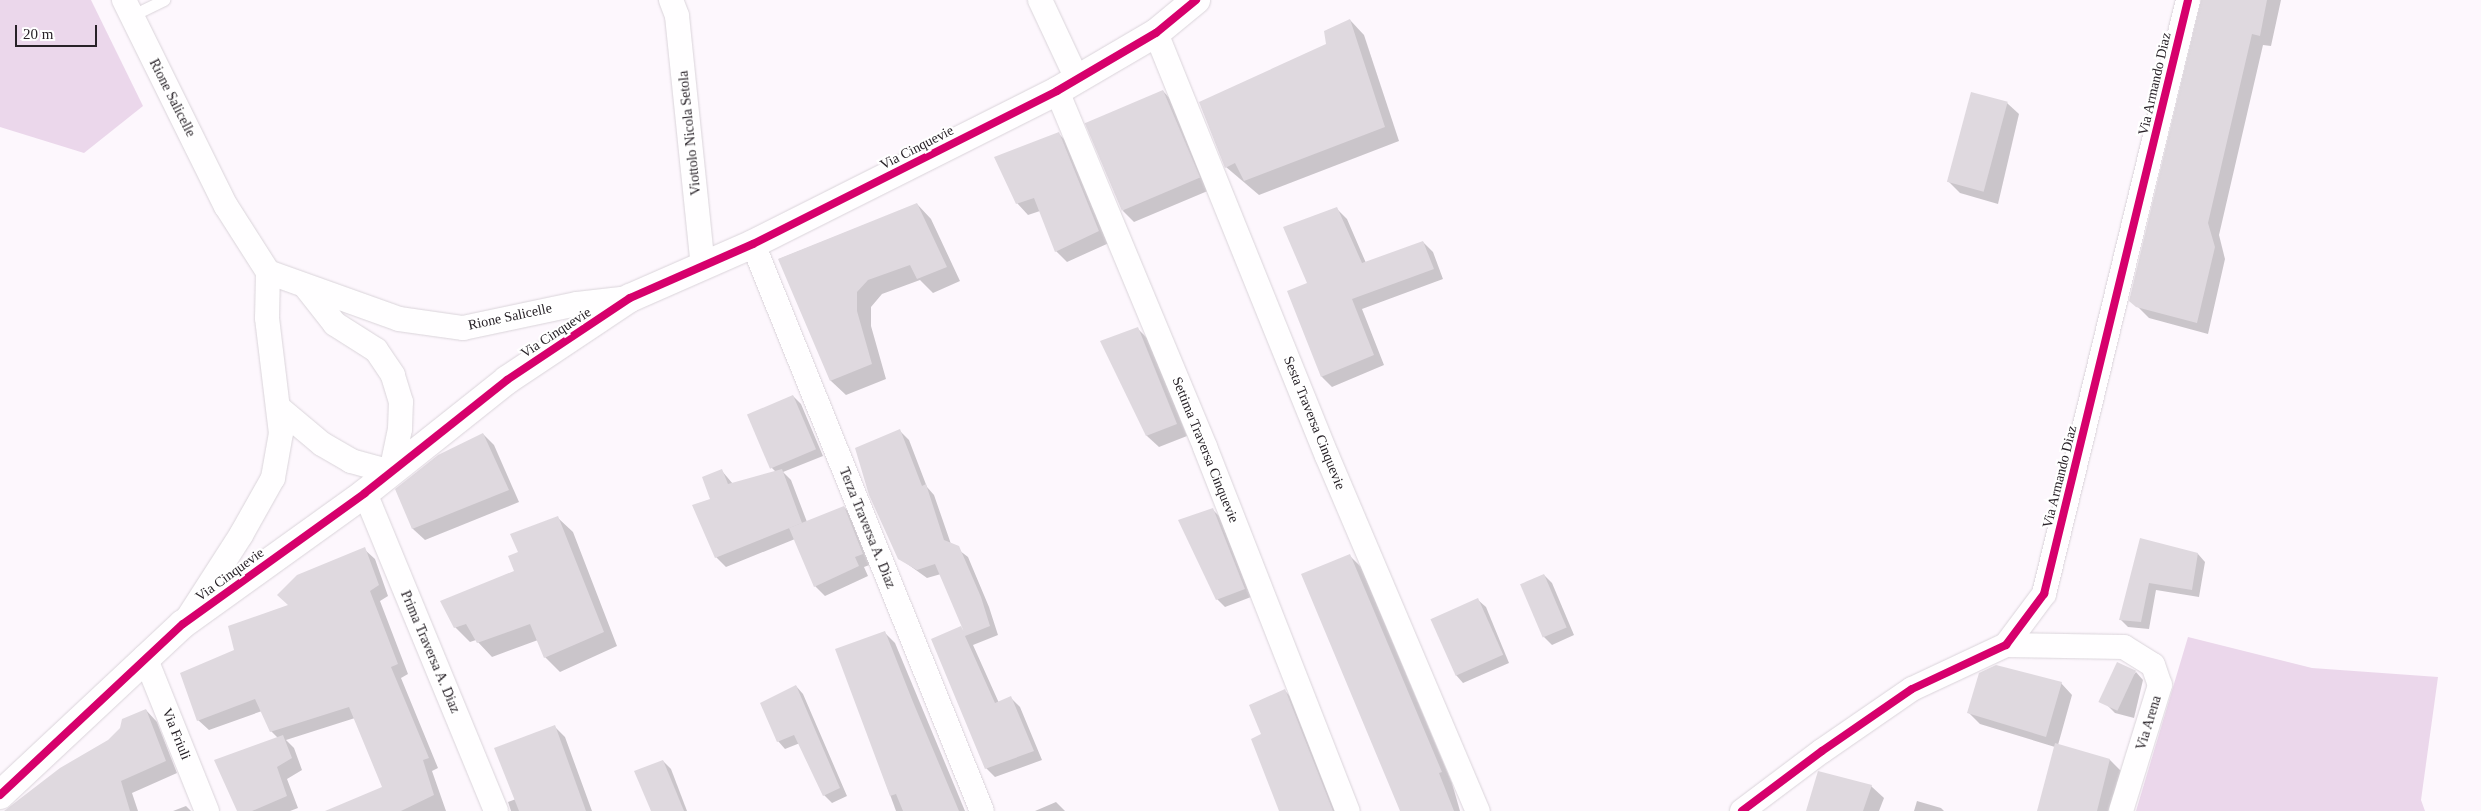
<!DOCTYPE html>
<style>
body{margin:0}
#map{position:relative;width:2481px;height:811px;overflow:hidden;background:#fdf7fd;font-family:"Times New Roman",serif}
div>[style]{position:absolute}
[style*='--x']{left:calc(var(--x)*1px);top:calc(var(--y)*1px);width:calc(var(--w)*1px);rotate:calc(var(--a)*1deg)}
.green>*{inset:0;background:#ebd7eb}
.shadow>*{inset:0;background:#0003}
.building>*{inset:0;background:#dfd9df;transform-origin:0 0}
.roads{filter:drop-shadow(0 0 1px #dad4da) drop-shadow(0 0 1px #dad4da)}
.lane>*{height:11px;margin:-5.5px;padding:0 5.5px;transform-origin:5.5px;border-radius:5.5px;background:#fffeff}
.street>*{height:24px;margin:-12px;padding:0 12px;transform-origin:12px;border-radius:12px;background:#fffeff}
.secondary>*{height:28px;margin:-14px;padding:0 14px;transform-origin:14px;border-radius:14px;background:#fffeff}
.cycleway>*{height:8px;margin:-4px;padding:0 4px;transform-origin:4px;border-radius:4px;background:#d6006c}
span{translate:-50% -50%;white-space:nowrap;text-align:center;line-height:1.15;-webkit-text-stroke:4.5px #fff;paint-order:stroke}
.street-label{font-size:14px;color:#282228}
.scale{position:absolute;left:15px;top:25px;width:82px;height:22px;box-sizing:border-box;border:2px solid #282228;border-top:0;padding-left:6px;font-size:15px;line-height:18px;white-space:nowrap;color:#282228;-webkit-text-stroke:4px #fff;paint-order:stroke}
</style>
<div id="map">
<div class="green">
<i style="clip-path:polygon(0 0,91px 0,143px 106px,84px 153px,0 127px)"></i>
<i style="clip-path:polygon(2188px 637px,2312px 668px,2438px 677px,2421px 800px,2425px 811px,2136px 811px)"></i>
</div>
<div class="shadow">
<i style="clip-path:polygon(2203px 0,2281px 0,2271px 46px,2263px 45px,2219px 235px,2225px 259px,2208px 334px,2149px 318px,2131px 300px)"></i>
<i style="clip-path:polygon(1350px 20px,1364px 35px,1399px 141px,1259px 195px,1226px 167px)"></i>
<i style="clip-path:polygon(1163px 91px,1174px 103px,1210px 190px,1134px 222px,1123px 211px)"></i>
<i style="clip-path:polygon(2007px 103px,2019px 114px,1998px 204px,1960px 193px,1949px 182px)"></i>
<i style="clip-path:polygon(1059px 134px,1070px 145px,1109px 243px,1067px 262px,1056px 251px,1040px 211px,1028px 215px,1017px 203px)"></i>
<i style="clip-path:polygon(917px 204px,931px 219px,960px 281px,933px 293px,920px 280px,882px 294px,871px 307px,871px 326px,886px 379px,846px 395px,831px 381px,779px 259px)"></i>
<i style="clip-path:polygon(1336px 208px,1347px 219px,1366px 263px,1423px 242px,1433px 252px,1443px 279px,1362px 309px,1384px 365px,1332px 387px,1322px 377px,1289px 291px,1308px 284px)"></i>
<i style="clip-path:polygon(1138px 329px,1149px 340px,1187px 436px,1159px 447px,1147px 436px,1102px 341px)"></i>
<i style="clip-path:polygon(793px 396px,801px 404px,823px 456px,783px 472px,791px 480px,807px 522px,844px 507px,854px 517px,872px 564px,864px 567px,868px 576px,825px 596px,815px 586px,795px 539px,726px 567px,716px 557px,711px 500px,722px 471px,733px 484px,776px 472px,771px 467px,749px 415px)"></i>
<i style="clip-path:polygon(900px 431px,909px 440px,927px 487px,934px 495px,951px 544px,968px 557px,989px 607px,998px 635px,973px 645px,999px 703px,1011px 698px,1020px 707px,1042px 760px,995px 777px,986px 768px,960px 628px,965px 632px,941px 574px,927px 578px,899px 558px)"></i>
<i style="clip-path:polygon(483px 434px,494px 445px,519px 502px,425px 540px,413px 529px,396px 490px)"></i>
<i style="clip-path:polygon(1213px 510px,1220px 517px,1251px 597px,1225px 607px,1217px 599px)"></i>
<i style="clip-path:polygon(558px 518px,573px 532px,617px 646px,560px 672px,545px 657px,538px 640px,492px 657px,476px 640px,470px 642px,455px 627px,515px 571px,520px 553px)"></i>
<i style="clip-path:polygon(2141px 539px,2198px 554px,2205px 562px,2199px 597px,2156px 590px,2149px 629px,2128px 627px,2120px 619px)"></i>
<i style="clip-path:polygon(364px 549px,375px 559px,388px 596px,380px 601px,408px 674px,401px 678px,438px 768px,432px 771px,446px 811px,367px 811px,384px 788px,355px 718px,286px 740px,294px 748px,302px 770px,287px 779px,298px 808px,290px 811px,238px 811px,278px 738px,271px 731px,262px 711px,209px 730px,198px 720px,236px 651px)"></i>
<i style="clip-path:polygon(1350px 556px,1361px 567px,1452px 783px,1460px 811px,1402px 811px)"></i>
<i style="clip-path:polygon(1544px 575px,1552px 583px,1574px 635px,1552px 645px,1544px 637px)"></i>
<i style="clip-path:polygon(1478px 600px,1486px 607px,1509px 663px,1463px 683px,1456px 675px)"></i>
<i style="clip-path:polygon(884px 632px,895px 643px,965px 811px,896px 811px,837px 650px)"></i>
<i style="clip-path:polygon(2136px 672px,2143px 680px,2134px 718px,2115px 713px,2107px 705px)"></i>
<i style="clip-path:polygon(2061px 683px,2072px 695px,2058px 745px,2110px 760px,2121px 771px,2111px 811px,2039px 811px,2055px 747px,1980px 724px,1969px 713px)"></i>
<i style="clip-path:polygon(796px 686px,803px 694px,847px 796px,832px 803px,824px 795px,800px 743px,785px 749px,778px 741px)"></i>
<i style="clip-path:polygon(1285px 691px,1296px 702px,1340px 811px,1280px 811px,1262px 734px)"></i>
<i style="clip-path:polygon(146px 710px,157px 722px,177px 773px,132px 793px,138px 811px,6px 811px,109px 741px)"></i>
<i style="clip-path:polygon(554px 726px,565px 737px,592px 811px,511px 811px,508px 802px,516px 799px)"></i>
<i style="clip-path:polygon(663px 761px,671px 769px,687px 811px,652px 811px)"></i>
<i style="clip-path:polygon(1871px 786px,1884px 798px,1879px 811px,1807px 811px)"></i>
<i style="clip-path:polygon(1917px 801px,1941px 808px,1944px 811px,1914px 811px)"></i>
<i style="clip-path:polygon(1056px 802px,1065px 811px,1035px 811px)"></i>
<i style="clip-path:polygon(186px 806px,191px 811px,173px 811px)"></i>
</div>
<div class="building">
<i style="clip-path:polygon(2201px 0,2267px 0,2260px 36px,2252px 34px,2208px 223px,2215px 247px,2197px 323px,2136px 307px,2129px 301px)"></i>
<i style="clip-path:polygon(1350px 19px,1385px 127px,1244px 181px,1235px 163px,1225px 168px,1199px 102px,1326px 44px,1324px 31px)"></i>
<i style="left:1163px;top:90px;width:95px;height:85px;rotate:67deg"></i>
<i style="left:1971px;top:92px;width:38px;height:93px;rotate:15deg"></i>
<i style="clip-path:polygon(1059px 132px,1099px 231px,1055px 252px,1034px 198px,1016px 204px,994px 157px)"></i>
<i style="clip-path:polygon(917px 203px,947px 267px,917px 279px,910px 265px,868px 280px,857px 292px,857px 311px,872px 364px,830px 381px,778px 259px)"></i>
<i style="clip-path:polygon(1337px 207px,1362px 263px,1423px 241px,1434px 269px,1352px 299px,1374px 355px,1321px 377px,1287px 291px,1307px 283px,1283px 227px)"></i>
<i style="clip-path:polygon(1138px 327px,1177px 424px,1146px 436px,1100px 341px)"></i>
<i style="left:793px;top:395px;width:59px;height:50px;rotate:67deg"></i>
<i style="clip-path:polygon(900px 429px,922px 486px,926px 484px,944px 540px,959px 546px,981px 597px,990px 626px,965px 636px,995px 703px,1011px 696px,1034px 751px,985px 769px,931px 639px,961px 626px,964px 632px,935px 564px,917px 570px,898px 559px,869px 495px,855px 448px)"></i>
<i style="clip-path:polygon(483px 433px,509px 490px,412px 529px,395px 489px,438px 455px)"></i>
<i style="clip-path:polygon(722px 469px,728px 484px,782px 469px,802px 523px,715px 558px,692px 505px,710px 499px,702px 477px)"></i>
<i style="clip-path:polygon(844px 506px,863px 554px,855px 557px,859px 566px,814px 587px,789px 528px)"></i>
<i style="clip-path:polygon(1213px 508px,1245px 589px,1216px 600px,1178px 520px)"></i>
<i style="clip-path:polygon(558px 516px,604px 632px,544px 658px,530px 624px,477px 643px,466px 624px,454px 628px,440px 601px,514px 571px,508px 556px,518px 552px,510px 534px)"></i>
<i style="clip-path:polygon(2140px 538px,2198px 553px,2192px 590px,2149px 583px,2141px 622px,2119px 620px)"></i>
<i style="clip-path:polygon(365px 547px,379px 585px,370px 591px,398px 664px,391px 667px,429px 758px,423px 760px,434px 795px,401px 811px,325px 811px,382px 787px,349px 707px,270px 732px,255px 699px,197px 721px,180px 673px,234px 650px,228px 626px,288px 605px,277px 595px,297px 575px)"></i>
<i style="clip-path:polygon(1350px 554px,1442px 772px,1439px 773px,1454px 811px,1400px 811px,1301px 574px)"></i>
<i style="left:1544px;top:574px;width:58px;height:26px;rotate:67deg"></i>
<i style="left:1478px;top:598px;width:62px;height:52px;rotate:66deg"></i>
<i style="clip-path:polygon(885px 631px,913px 702px,959px 811px,903px 811px,896px 794px,890px 796px,835px 649px)"></i>
<i style="left:2117px;top:662px;width:21px;height:44px;rotate:25deg"></i>
<i style="clip-path:polygon(1996px 665px,2062px 682px,2046px 737px,1967px 713px,1979px 673px)"></i>
<i style="clip-path:polygon(796px 685px,840px 788px,823px 796px,794px 735px,777px 742px,760px 703px)"></i>
<i style="clip-path:polygon(1285px 689px,1333px 811px,1279px 811px,1251px 739px,1261px 734px,1249px 705px)"></i>
<i style="clip-path:polygon(146px 709px,166px 761px,121px 781px,130px 811px,4px 811px,60px 768px,108px 740px,120px 728px,122px 719px)"></i>
<i style="clip-path:polygon(555px 725px,586px 811px,519px 811px,494px 748px)"></i>
<i style="clip-path:polygon(283px 735px,292px 758px,277px 767px,287px 796px,252px 811px,237px 811px,214px 760px)"></i>
<i style="clip-path:polygon(2055px 743px,2110px 759px,2097px 811px,2037px 811px)"></i>
<i style="clip-path:polygon(663px 760px,684px 811px,651px 811px,634px 771px)"></i>
<i style="clip-path:polygon(1818px 771px,1872px 785px,1863px 811px,1806px 811px)"></i>
</div>
<div class="roads">
<div class="lane">
<i style="--x:131;--y:16;--w:37;--a:-26"></i>
</div>
<div class="street">
<i style="--x:124;--y:0;--w:230;--a:63.7"></i>
<i style="--x:226;--y:206;--w:78;--a:57.5"></i>
<i style="--x:268;--y:272;--w:46;--a:91.2"></i>
<i style="--x:267;--y:318;--w:116;--a:83.1"></i>
<i style="--x:281;--y:433;--w:46;--a:100.1"></i>
<i style="--x:273;--y:478;--w:65;--a:119.3"></i>
<i style="--x:241;--y:535;--w:100;--a:122.7"></i>
<i style="--x:671;--y:0;--w:17;--a:69"></i>
<i style="--x:677;--y:16;--w:251;--a:84.1"></i>
<i style="--x:1040;--y:0;--w:87;--a:64.9"></i>
<i style="--x:1156;--y:33;--w:456;--a:68"></i>
<i style="--x:1327;--y:456;--w:386;--a:67"></i>
<i style="--x:1057;--y:91;--w:386;--a:67.4"></i>
<i style="--x:1205;--y:447;--w:391;--a:68.6"></i>
<i style="--x:753;--y:244;--w:611;--a:68.01"></i>
<i style="--x:268;--y:272;--w:139;--a:19.7"></i>
<i style="--x:399;--y:319;--w:65;--a:8"></i>
<i style="--x:463;--y:328;--w:116;--a:-11.9"></i>
<i style="--x:577;--y:304;--w:53;--a:-6.5"></i>
<i style="--x:279;--y:408;--w:56;--a:39.9"></i>
<i style="--x:322;--y:444;--w:34;--a:30"></i>
<i style="--x:351;--y:461;--w:41;--a:15.4"></i>
<i style="--x:391;--y:472;--w:44;--a:-78.2"></i>
<i style="--x:400;--y:429;--w:27;--a:-88"></i>
<i style="--x:401;--y:402;--w:28;--a:-107"></i>
<i style="--x:393;--y:375;--w:30;--a:-124"></i>
<i style="--x:376;--y:350;--w:49;--a:-147.6"></i>
<i style="--x:335;--y:324;--w:48;--a:-128.3"></i>
<i style="--x:365;--y:493;--w:344;--a:67.6"></i>
<i style="--x:2006;--y:645;--w:118;--a:1"></i>
<i style="--x:2124;--y:647;--w:34;--a:32"></i>
<i style="--x:2153;--y:665;--w:21;--a:71"></i>
<i style="--x:2160;--y:685;--w:132;--a:107.2"></i>
<i style="--x:145;--y:657;--w:166;--a:68.1"></i>
<i style="--x:1742;--y:811;--w:100;--a:-36.9"></i>
<i style="--x:1822;--y:751;--w:109;--a:-34.6"></i>
<i style="--x:1912;--y:689;--w:104;--a:-25.1"></i>
<i style="--x:2006;--y:645;--w:64;--a:-53.3"></i>
<i style="--x:2044;--y:594;--w:611;--a:-76.37"></i>
</div>
<div class="secondary">
<i style="--x:0;--y:795;--w:250;--a:-43.1"></i>
<i style="--x:183;--y:624;--w:224;--a:-35.7"></i>
<i style="--x:365;--y:493;--w:181;--a:-38.5"></i>
<i style="--x:507;--y:380;--w:148;--a:-33.7"></i>
<i style="--x:630;--y:298;--w:134;--a:-23.7"></i>
<i style="--x:753;--y:244;--w:340;--a:-26.7"></i>
<i style="--x:1057;--y:91;--w:115;--a:-30.4"></i>
<i style="--x:1156;--y:33;--w:52;--a:-39.5"></i>
</div>
</div>
<div class="cycleway">
<i style="--x:0;--y:795;--w:250;--a:-43.1"></i>
<i style="--x:183;--y:624;--w:224;--a:-35.7"></i>
<i style="--x:365;--y:493;--w:181;--a:-38.5"></i>
<i style="--x:507;--y:380;--w:148;--a:-33.7"></i>
<i style="--x:630;--y:298;--w:134;--a:-23.7"></i>
<i style="--x:753;--y:244;--w:340;--a:-26.7"></i>
<i style="--x:1057;--y:91;--w:115;--a:-30.4"></i>
<i style="--x:1156;--y:33;--w:52;--a:-39.5"></i>
<i style="--x:1742;--y:811;--w:100;--a:-36.9"></i>
<i style="--x:1822;--y:751;--w:109;--a:-34.6"></i>
<i style="--x:1912;--y:689;--w:104;--a:-25.1"></i>
<i style="--x:2006;--y:645;--w:64;--a:-53.3"></i>
<i style="--x:2044;--y:594;--w:611;--a:-76.37"></i>
</div>
<div class="street-label">
<span style="left:2155px;top:84px;rotate:-77deg">Via Armando Diaz</span>
<span style="left:172px;top:98px;rotate:63deg">Rione Salicelle</span>
<span style="left:690px;top:133px;rotate:-96deg">Viottolo Nicola Setola</span>
<span style="left:917px;top:148px;rotate:-27deg">Via Cinquevie</span>
<span style="left:510px;top:317px;rotate:-12deg">Rione Salicelle</span>
<span style="left:556px;top:333px;rotate:-33deg">Via Cinquevie</span>
<span style="left:1314px;top:423px;rotate:68deg">Sesta Traversa Cinquevie</span>
<span style="left:1205px;top:450px;rotate:68deg">Settima Traversa Cinquevie</span>
<span style="left:2060px;top:477px;rotate:-76deg">Via Armando Diaz</span>
<span style="left:867px;top:528px;rotate:68deg">Terza Traversa A. Diaz</span>
<span style="left:230px;top:575px;rotate:-36deg">Via Cinquevie</span>
<span style="left:430px;top:652px;rotate:67deg">Prima Traversa A. Diaz</span>
<span style="left:2149px;top:723px;rotate:-73deg">Via Arena</span>
<span style="left:176px;top:734px;rotate:68deg">Via Friuli</span>
</div>
<div class="scale">20 m</div>
</div>
